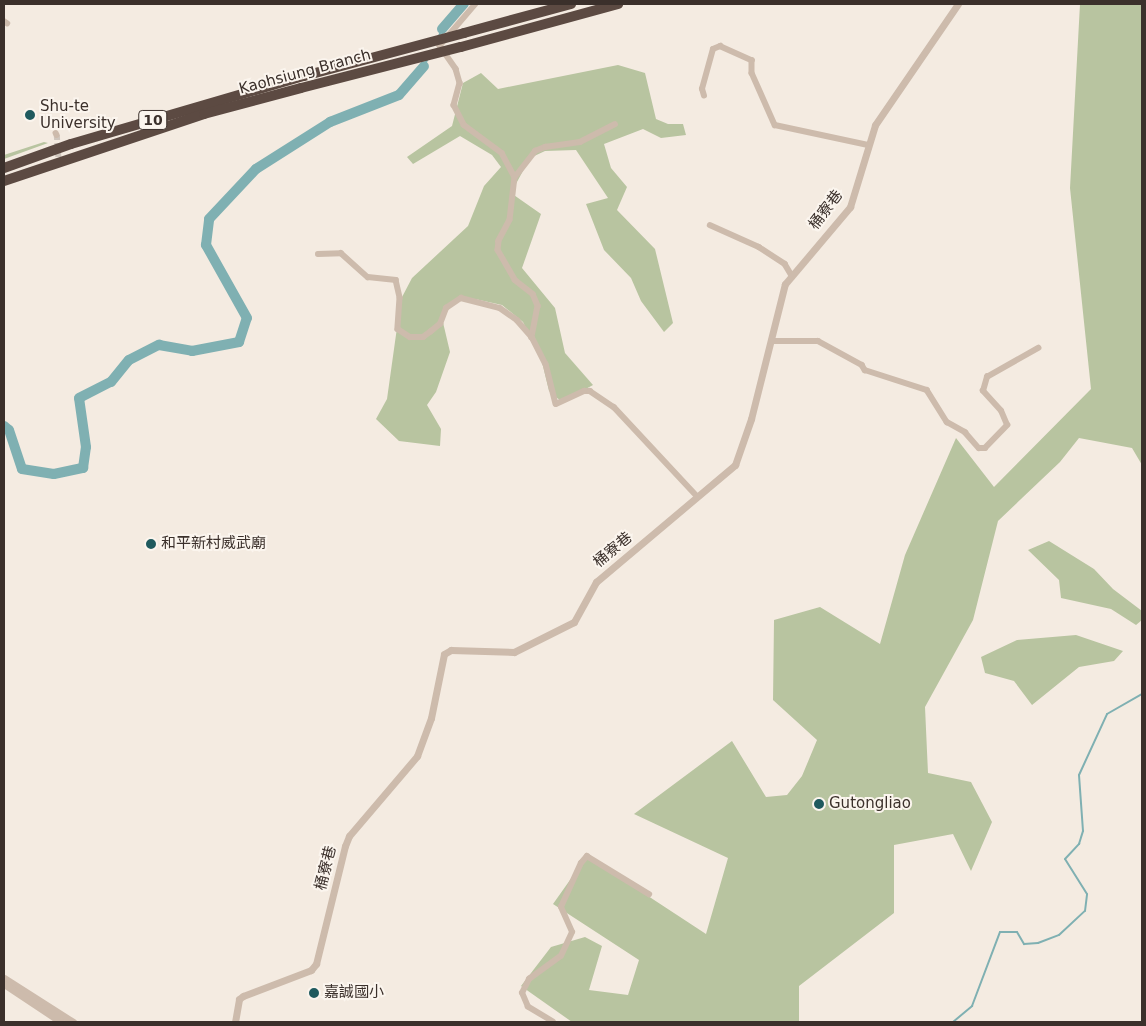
<!DOCTYPE html>
<meta charset="utf-8">
<style>
body{margin:0}
#map{position:relative;width:1146px;height:1026px;overflow:hidden;background:#f4ebe1;font-family:"DejaVu Sans","Noto Sans TC",sans-serif}
div>[style]{position:absolute}
[style*='--x']{left:calc(var(--x)*1px);top:calc(var(--y)*1px);width:calc(var(--w)*1px);rotate:calc(var(--a)*1deg)}
.green>*{inset:0;background:#b8c4a0}
.stream>*{height:2px;margin:-1px;padding:0 1px;transform-origin:1px;border-radius:1px;background:#7fb0b2}
.river>*{height:10px;margin:-5px;padding:0 5px;transform-origin:5px;border-radius:5px;background:#7fb0b2}
.minor-tunnel>*{height:5.5px;margin-top:-2.75px;transform-origin:0;background:repeating-linear-gradient(90deg,#cfc6bd 0 5.5px,transparent 0 8.5px)}
.minor>*{height:5.5px;margin:-2.75px;padding:0 2.75px;transform-origin:2.75px;border-radius:2.75px;background:#cdbbac}
.tertiary>*{height:7px;margin:-3.5px;padding:0 3.5px;transform-origin:3.5px;border-radius:3.5px;background:#cdbbac}
.motorway>*{height:10px;margin:-5px;padding:0 5px;transform-origin:5px;border-radius:5px;background:#5c4a42}
.motorway-bridge>*{height:10px;margin:-5px;padding:0 5px;transform-origin:5px;border-radius:5px;background:#5c4a42}
.dots>*{width:14px;height:14px;translate:-50% -50%;box-sizing:border-box;border:2px solid #fbf5ee;border-radius:50%}
span{translate:-50% -50%;white-space:nowrap;text-align:center;line-height:1.15;-webkit-text-stroke:4px #fbf5ee;paint-order:stroke}
.shield-label span{padding:1px 4px;background:#fbf5ee;border:1px solid;border-radius:4px;-webkit-text-stroke-width:0}
.shield-label{font-size:14px;color:#3b302b;font-weight:700}
.street-label{font-size:15px;color:#3b302b}
.poi-label{font-size:15px;color:#3b302b}
.left{translate:0 -50%;text-align:left}
.frame{position:absolute;inset:0;border:5px solid #3b302b;pointer-events:none}
</style>
<div id="map">
<div class="green">
<i style="clip-path:polygon(1080px 4px,1142px 4px,1142px 465px,1132px 448px,1079px 438px,1060px 462px,998px 521px,973px 620px,925px 707px,928px 773px,971px 782px,992px 822px,971px 871px,953px 834px,894px 845px,894px 913px,799px 986px,799px 1022px,572px 1022px,521px 986px,551px 947px,585px 937px,602px 946px,589px 990px,628px 995px,639px 960px,553px 904px,587px 856px,706px 934px,728px 858px,634px 814px,732px 741px,766px 797px,787px 795px,802px 776px,817px 740px,773px 700px,774px 620px,820px 607px,880px 644px,905px 555px,956px 438px,994px 487px,1091px 389px,1070px 188px)"></i>
<i style="clip-path:polygon(618px 65px,645px 73px,656px 119px,668px 124px,683px 124px,686px 135px,661px 138px,643px 129px,604px 144px,611px 168px,627px 187px,617px 210px,655px 249px,673px 323px,664px 332px,641px 301px,631px 278px,604px 250px,586px 204px,608px 198px,576px 150px,545px 151px,530px 158px,511px 193px,541px 214px,522px 268px,555px 308px,565px 353px,593px 385px,562px 402px,549px 391px,542px 362px,523px 322px,502px 305px,475px 299px,457px 300px,441px 314px,450px 352px,436px 392px,427px 405px,441px 429px,440px 446px,399px 441px,376px 419px,387px 399px,401px 299px,412px 278px,468px 226px,484px 186px,501px 167px,492px 155px,460px 136px,413px 164px,407px 157px,452px 126px,463px 83px,481px 73px,498px 89px)"></i>
<i style="clip-path:polygon(44px 142px,48px 143px,4px 159px,4px 155px)"></i>
<i style="clip-path:polygon(1049px 541px,1094px 569px,1113px 589px,1142px 611px,1142px 620px,1136px 625px,1111px 609px,1061px 598px,1059px 580px,1028px 550px)"></i>
<i style="clip-path:polygon(1076px 635px,1123px 651px,1114px 661px,1079px 667px,1032px 705px,1014px 681px,985px 673px,981px 657px,1017px 640px)"></i>
</div>
<div class="stream">
<i style="--x:439;--y:36;--w:8;--a:-67"></i>
<i style="--x:424;--y:66;--w:7;--a:-63"></i>
<i style="--x:953;--y:1022;--w:25;--a:-40"></i>
<i style="--x:972;--y:1006;--w:79;--a:-69.3"></i>
<i style="--x:1000;--y:932;--w:17;--a:0"></i>
<i style="--x:1017;--y:932;--w:14;--a:60"></i>
<i style="--x:1024;--y:944;--w:14;--a:-4"></i>
<i style="--x:1038;--y:943;--w:22;--a:-21"></i>
<i style="--x:1059;--y:935;--w:35;--a:-43"></i>
<i style="--x:1085;--y:911;--w:17;--a:-83"></i>
<i style="--x:1087;--y:894;--w:41;--a:-122.2"></i>
<i style="--x:1065;--y:859;--w:21;--a:-47"></i>
<i style="--x:1079;--y:844;--w:14;--a:-73"></i>
<i style="--x:1083;--y:831;--w:56;--a:-94.1"></i>
<i style="--x:1079;--y:775;--w:67;--a:-65.3"></i>
<i style="--x:1107;--y:714;--w:40;--a:-29.7"></i>
</div>
<div class="river">
<i style="--x:442;--y:29;--w:33;--a:-49"></i>
<i style="--x:4;--y:426;--w:6;--a:39"></i>
<i style="--x:9;--y:430;--w:41;--a:71.6"></i>
<i style="--x:22;--y:469;--w:32;--a:9"></i>
<i style="--x:54;--y:474;--w:30;--a:-12"></i>
<i style="--x:83;--y:468;--w:21;--a:-82"></i>
<i style="--x:86;--y:447;--w:49;--a:-98.1"></i>
<i style="--x:79;--y:398;--w:36;--a:-27"></i>
<i style="--x:111;--y:382;--w:28;--a:-51"></i>
<i style="--x:129;--y:360;--w:34;--a:-27"></i>
<i style="--x:159;--y:345;--w:34;--a:10"></i>
<i style="--x:192;--y:351;--w:48;--a:-10.8"></i>
<i style="--x:239;--y:342;--w:25;--a:-72"></i>
<i style="--x:247;--y:318;--w:84;--a:-119.3"></i>
<i style="--x:206;--y:245;--w:26;--a:-83"></i>
<i style="--x:209;--y:219;--w:69;--a:-46.8"></i>
<i style="--x:256;--y:169;--w:88;--a:-32.4"></i>
<i style="--x:330;--y:122;--w:74;--a:-21.4"></i>
<i style="--x:399;--y:95;--w:38;--a:-49"></i>
</div>
<div class="minor-tunnel">
<i style="--x:57;--y:135;--w:28;--a:86"></i>
</div>
<div class="minor">
<i style="--x:476;--y:4;--w:55;--a:130.6"></i>
<i style="--x:440;--y:46;--w:28;--a:55"></i>
<i style="--x:456;--y:69;--w:15;--a:74"></i>
<i style="--x:460;--y:83;--w:23;--a:105"></i>
<i style="--x:454;--y:105;--w:22;--a:63"></i>
<i style="--x:464;--y:125;--w:47;--a:36.4"></i>
<i style="--x:502;--y:153;--w:27;--a:62"></i>
<i style="--x:515;--y:177;--w:43;--a:96.6"></i>
<i style="--x:510;--y:220;--w:24;--a:118"></i>
<i style="--x:499;--y:241;--w:9;--a:96"></i>
<i style="--x:498;--y:250;--w:34;--a:60"></i>
<i style="--x:515;--y:280;--w:23;--a:38"></i>
<i style="--x:533;--y:294;--w:13;--a:67"></i>
<i style="--x:538;--y:306;--w:32;--a:101"></i>
<i style="--x:4;--y:21;--w:4;--a:34"></i>
<i style="--x:704;--y:96;--w:7;--a:-106"></i>
<i style="--x:702;--y:89;--w:41;--a:-74.6"></i>
<i style="--x:713;--y:49;--w:8;--a:-23"></i>
<i style="--x:720;--y:46;--w:35;--a:24"></i>
<i style="--x:752;--y:60;--w:13;--a:90"></i>
<i style="--x:752;--y:73;--w:57;--a:66.1"></i>
<i style="--x:775;--y:125;--w:95;--a:12.1"></i>
<i style="--x:56;--y:133;--w:2;--a:63"></i>
<i style="--x:515;--y:177;--w:33;--a:-52"></i>
<i style="--x:535;--y:151;--w:11;--a:-22"></i>
<i style="--x:545;--y:147;--w:35;--a:-8"></i>
<i style="--x:580;--y:142;--w:39;--a:-27"></i>
<i style="--x:710;--y:225;--w:54;--a:24.2"></i>
<i style="--x:759;--y:247;--w:31;--a:33"></i>
<i style="--x:785;--y:264;--w:12;--a:59"></i>
<i style="--x:318;--y:254;--w:23;--a:-2"></i>
<i style="--x:341;--y:253;--w:36;--a:42"></i>
<i style="--x:368;--y:277;--w:28;--a:6"></i>
<i style="--x:396;--y:280;--w:18;--a:77"></i>
<i style="--x:400;--y:298;--w:31;--a:94"></i>
<i style="--x:398;--y:329;--w:14;--a:34"></i>
<i style="--x:410;--y:337;--w:13;--a:0"></i>
<i style="--x:423;--y:337;--w:9;--a:-36"></i>
<i style="--x:430;--y:332;--w:13;--a:-39"></i>
<i style="--x:440;--y:324;--w:17;--a:-69"></i>
<i style="--x:446;--y:308;--w:18;--a:-34"></i>
<i style="--x:461;--y:298;--w:40;--a:14.4"></i>
<i style="--x:500;--y:308;--w:21;--a:35"></i>
<i style="--x:517;--y:320;--w:23;--a:49"></i>
<i style="--x:532;--y:337;--w:30;--a:63"></i>
<i style="--x:546;--y:364;--w:41;--a:76"></i>
<i style="--x:556;--y:404;--w:31;--a:-25"></i>
<i style="--x:584;--y:391;--w:6;--a:0"></i>
<i style="--x:590;--y:391;--w:29;--a:34"></i>
<i style="--x:614;--y:407;--w:123;--a:47"></i>
<i style="--x:771;--y:341;--w:47;--a:0"></i>
<i style="--x:818;--y:341;--w:50;--a:28.6"></i>
<i style="--x:862;--y:365;--w:6;--a:59"></i>
<i style="--x:865;--y:370;--w:65;--a:17.9"></i>
<i style="--x:927;--y:390;--w:38;--a:58"></i>
<i style="--x:947;--y:422;--w:21;--a:29"></i>
<i style="--x:965;--y:432;--w:21;--a:49"></i>
<i style="--x:979;--y:448;--w:6;--a:0"></i>
<i style="--x:985;--y:448;--w:32;--a:-46"></i>
<i style="--x:1007;--y:425;--w:15;--a:-113"></i>
<i style="--x:1001;--y:411;--w:27;--a:-132"></i>
<i style="--x:983;--y:391;--w:15;--a:-74"></i>
<i style="--x:987;--y:377;--w:59;--a:-29.6"></i>
<i style="--x:553;--y:1022;--w:29;--a:-149"></i>
<i style="--x:528;--y:1007;--w:15;--a:-113"></i>
<i style="--x:522;--y:993;--w:16;--a:-63"></i>
<i style="--x:529;--y:979;--w:39;--a:-36"></i>
<i style="--x:561;--y:956;--w:26;--a:-65"></i>
<i style="--x:572;--y:932;--w:27;--a:-114"></i>
<i style="--x:561;--y:907;--w:48;--a:-65.6"></i>
<i style="--x:581;--y:863;--w:9;--a:-49"></i>
<i style="--x:587;--y:856;--w:73;--a:31.5"></i>
</div>
<div class="tertiary">
<i style="--x:4;--y:978;--w:82;--a:32.5"></i>
<i style="--x:4;--y:984;--w:69;--a:33.7"></i>
<i style="--x:235;--y:1022;--w:23;--a:-80"></i>
<i style="--x:239;--y:999;--w:5;--a:-37"></i>
<i style="--x:243;--y:996;--w:73;--a:-20.9"></i>
<i style="--x:311;--y:970;--w:8;--a:-50"></i>
<i style="--x:316;--y:964;--w:122;--a:-76.2"></i>
<i style="--x:345;--y:846;--w:11;--a:-68"></i>
<i style="--x:349;--y:836;--w:105;--a:-49.6"></i>
<i style="--x:417;--y:756;--w:40;--a:-69.8"></i>
<i style="--x:431;--y:718;--w:65;--a:-78.5"></i>
<i style="--x:444;--y:654;--w:8;--a:-30"></i>
<i style="--x:451;--y:650;--w:63;--a:1.8"></i>
<i style="--x:514;--y:652;--w:67;--a:-26.6"></i>
<i style="--x:574;--y:622;--w:46;--a:-61.2"></i>
<i style="--x:596;--y:582;--w:182;--a:-40.1"></i>
<i style="--x:735;--y:465;--w:49;--a:-70.8"></i>
<i style="--x:751;--y:419;--w:139;--a:-75.9"></i>
<i style="--x:785;--y:284;--w:101;--a:-49.8"></i>
<i style="--x:850;--y:207;--w:86;--a:-73"></i>
<i style="--x:875;--y:125;--w:147;--a:-55.6"></i>
</div>
<div class="motorway">
<i style="--x:464;--y:33;--w:111;--a:-15.2"></i>
<i style="--x:461;--y:47;--w:163;--a:-15.3"></i>
<i style="--x:4;--y:168;--w:71;--a:-19.7"></i>
<i style="--x:71;--y:144;--w:243;--a:-16.3"></i>
<i style="--x:4;--y:181;--w:211;--a:-18.5"></i>
<i style="--x:204;--y:114;--w:100;--a:-15"></i>
</div>
<div class="motorway-bridge">
<i style="--x:304;--y:76;--w:166;--a:-15"></i>
<i style="--x:301;--y:88;--w:165;--a:-14.4"></i>
</div>
<div class="dots">
<i style="left:30px;top:115px;background:#1f5a5e"></i>
<i style="left:151px;top:544px;background:#1f5a5e"></i>
<i style="left:819px;top:804px;background:#1f5a5e"></i>
<i style="left:314px;top:993px;background:#1f5a5e"></i>
</div>
<div class="shield-label">
<span style="left:153px;top:120px">10</span>
</div>
<div class="street-label">
<span style="left:305px;top:72px;rotate:-15deg">Kaohsiung Branch</span>
<span style="left:826px;top:210px;rotate:-53deg">桶寮巷</span>
<span style="left:613px;top:550px;rotate:-40deg">桶寮巷</span>
<span style="left:326px;top:868px;rotate:-76deg">桶寮巷</span>
</div>
<div class="poi-label">
<span class="left" style="left:40px;top:115px">Shu-te<br>University</span>
<span class="left" style="left:161px;top:544px">和平新村威武廟</span>
<span class="left" style="left:829px;top:804px">Gutongliao</span>
<span class="left" style="left:324px;top:993px">嘉誠國小</span>
</div>
<div class="frame"></div>
</div>
